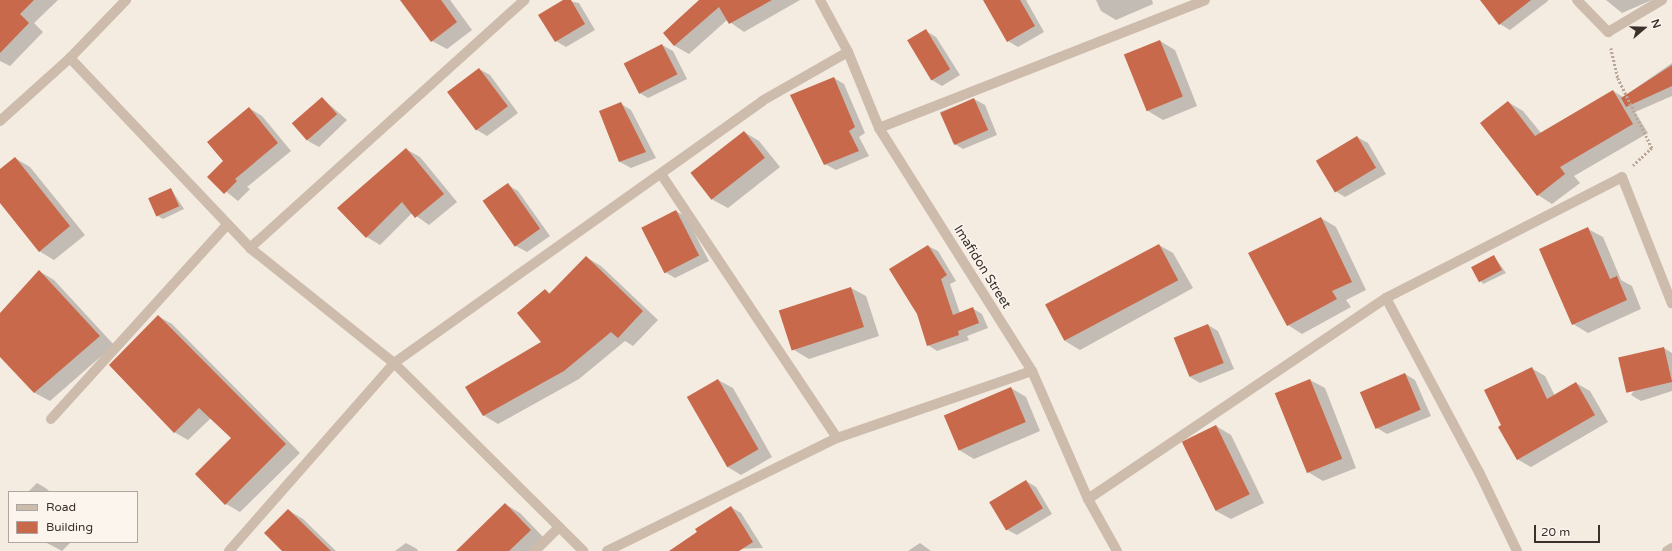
<!DOCTYPE html>
<style>
body{margin:0}
#map{position:relative;width:1672px;height:551px;overflow:hidden;background:#f4ebe1;font-family:"Varela Round",sans-serif}
div>[style]{position:absolute}
[style*='--x']{left:calc(var(--x)*1px);top:calc(var(--y)*1px);width:calc(var(--w)*1px);rotate:calc(var(--a)*1deg)}
.shadow>*{inset:0;background:#0003}
.building>*{inset:0;background:#c8694b;transform-origin:0 0}
.path>*{height:2.5px;margin-top:-1.25px;transform-origin:0;background:repeating-linear-gradient(90deg,#b9a596 0 2px,transparent 0 4px)}
.street>*{height:10px;margin:-5px;padding:0 5px;transform-origin:5px;border-radius:5px;background:#cdbbac}
span{translate:-50% -50%;white-space:nowrap;text-align:center;line-height:1.15;-webkit-text-stroke:3.5px #fbf5ee;paint-order:stroke}
.street-label{font-size:13px;color:#3b302b}
.legend{position:absolute;left:8px;top:491px;width:130px;height:52px;box-sizing:border-box;background:#fbf5ee;border:1px solid #aea6a0;margin:0;padding:5px 7px;list-style:none;font-size:12px;color:#3b302b}
.legend li{display:flex;align-items:center;gap:8px;height:20px}
.legend b{width:20px;border:1px solid #aea6a0}
.north{position:absolute;left:1624px;top:8px;width:40px;height:40px;-webkit-text-stroke:3px #fbf5ee;paint-order:stroke;rotate:70deg;font-size:11px;font-weight:700;line-height:16px;text-align:center;color:#3b302b}
.north::after{content:'';display:block;margin:auto;width:14px;height:18px;background:#3b302b;clip-path:polygon(50% 0,100% 100%,50% 72%,0 100%)}
.scale{position:absolute;left:1534px;top:525px;width:66px;height:18px;box-sizing:border-box;border:2px solid #3b302b;border-top:0;padding-left:5px;font-size:12px;line-height:14px;white-space:nowrap;color:#3b302b;-webkit-text-stroke:3px #fbf5ee;paint-order:stroke}
</style>
<div id="map">
<div class="shadow">
<i style="clip-path:polygon(0 0,58px 0,34px 23px,43px 32px,10px 66px,0 61px)"></i>
<i style="clip-path:polygon(402px 0,450px 0,472px 30px,447px 49px,432px 41px)"></i>
<i style="clip-path:polygon(564px 0,579px 3px,595px 30px,566px 47px,556px 41px)"></i>
<i style="clip-path:polygon(701px 0,800px 0,744px 32px,727px 20px,689px 54px,675px 46px,664px 33px)"></i>
<i style="clip-path:polygon(992px 0,1026px 0,1044px 32px,1018px 47px,1008px 41px)"></i>
<i style="clip-path:polygon(1096px 0,1152px 0,1153px 4px,1116px 20px,1101px 11px)"></i>
<i style="clip-path:polygon(1481px 0,1548px 0,1548px 1px,1510px 30px,1500px 24px)"></i>
<i style="clip-path:polygon(1606px 0,1652px 0,1622px 13px)"></i>
<i style="clip-path:polygon(926px 31px,936px 37px,960px 75px,942px 86px,932px 80px)"></i>
<i style="clip-path:polygon(1160px 41px,1175px 50px,1197px 106px,1163px 120px,1148px 111px)"></i>
<i style="clip-path:polygon(662px 45px,673px 51px,687px 79px,648px 98px,638px 92px)"></i>
<i style="clip-path:polygon(1672px 63px,1672px 96px,1635px 112px,1648px 133px,1574px 176px,1580px 183px,1552px 204px,1538px 195px,1508px 102px,1523px 111px,1541px 133px,1613px 91px,1623px 97px)"></i>
<i style="clip-path:polygon(479px 69px,490px 75px,518px 113px,487px 136px,477px 130px,448px 92px)"></i>
<i style="clip-path:polygon(834px 78px,844px 84px,865px 133px,859px 137px,869px 156px,836px 170px,825px 164px)"></i>
<i style="clip-path:polygon(322px 98px,347px 120px,319px 147px,308px 141px)"></i>
<i style="clip-path:polygon(974px 99px,985px 105px,997px 135px,963px 149px,953px 143px,940px 112px)"></i>
<i style="clip-path:polygon(621px 104px,631px 110px,656px 158px,631px 168px,620px 162px,600px 112px)"></i>
<i style="clip-path:polygon(249px 108px,262px 116px,291px 151px,247px 187px,250px 189px,238px 201px,208px 177px,224px 161px)"></i>
<i style="clip-path:polygon(744px 132px,759px 141px,780px 167px,728px 208px,713px 200px,692px 174px)"></i>
<i style="clip-path:polygon(1357px 137px,1368px 143px,1386px 174px,1345px 197px,1335px 191px)"></i>
<i style="clip-path:polygon(406px 149px,420px 157px,457px 202px,429px 225px,412px 213px,380px 245px,367px 237px)"></i>
<i style="clip-path:polygon(15px 158px,30px 167px,85px 235px,54px 260px,39px 251px,0 202px,0 170px)"></i>
<i style="clip-path:polygon(508px 185px,518px 191px,550px 236px,527px 252px,516px 246px)"></i>
<i style="clip-path:polygon(171px 189px,184px 209px,163px 219px,158px 216px)"></i>
<i style="clip-path:polygon(676px 211px,686px 217px,709px 261px,675px 278px,665px 272px)"></i>
<i style="clip-path:polygon(1321px 218px,1336px 227px,1366px 290px,1346px 300px,1351px 307px,1302px 334px,1288px 325px)"></i>
<i style="clip-path:polygon(1588px 229px,1603px 237px,1621px 280px,1632px 286px,1641px 309px,1588px 333px,1573px 324px)"></i>
<i style="clip-path:polygon(1159px 245px,1173px 253px,1193px 288px,1080px 350px,1065px 341px)"></i>
<i style="clip-path:polygon(928px 246px,938px 251px,956px 281px,950px 284px,960px 313px,972px 308px,982px 314px,988px 328px,967px 336px,969px 340px,937px 351px,928px 345px,918px 313px)"></i>
<i style="clip-path:polygon(1494px 256px,1506px 273px,1483px 284px,1472px 267px)"></i>
<i style="clip-path:polygon(586px 257px,601px 266px,658px 320px,633px 346px,625px 341px,579px 379px,498px 424px,483px 415px,542px 342px,546px 290px,551px 294px)"></i>
<i style="clip-path:polygon(39px 271px,54px 280px,114px 345px,50px 401px,35px 393px,0 355px,0 314px)"></i>
<i style="clip-path:polygon(851px 288px,866px 296px,879px 336px,809px 359px,794px 350px)"></i>
<i style="clip-path:polygon(158px 316px,172px 324px,300px 453px,240px 512px,226px 504px,232px 438px,211px 418px,188px 440px,174px 432px)"></i>
<i style="clip-path:polygon(1208px 325px,1218px 331px,1234px 369px,1200px 383px,1190px 377px,1175px 339px)"></i>
<i style="clip-path:polygon(1664px 348px,1672px 353px,1672px 391px,1641px 401px,1631px 395px)"></i>
<i style="clip-path:polygon(1531px 368px,1545px 376px,1555px 396px,1576px 383px,1590px 391px,1608px 422px,1531px 467px,1517px 459px,1503px 425px)"></i>
<i style="clip-path:polygon(1405px 374px,1415px 380px,1431px 416px,1387px 434px,1377px 428px)"></i>
<i style="clip-path:polygon(718px 380px,733px 388px,772px 457px,741px 475px,726px 466px)"></i>
<i style="clip-path:polygon(1310px 380px,1325px 388px,1356px 468px,1323px 481px,1308px 472px)"></i>
<i style="clip-path:polygon(1011px 388px,1026px 397px,1040px 431px,974px 459px,959px 450px)"></i>
<i style="clip-path:polygon(1216px 426px,1231px 435px,1264px 503px,1231px 519px,1216px 511px,1183px 444px)"></i>
<i style="clip-path:polygon(1026px 481px,1036px 487px,1052px 514px,1017px 535px,1006px 529px)"></i>
<i style="clip-path:polygon(37px 483px,47px 489px,50px 492px,28px 492px)"></i>
<i style="clip-path:polygon(505px 504px,520px 513px,545px 539px,533px 551px,458px 551px)"></i>
<i style="clip-path:polygon(731px 507px,741px 513px,763px 548px,671px 551px)"></i>
<i style="clip-path:polygon(288px 510px,303px 519px,336px 551px,283px 551px)"></i>
<i style="clip-path:polygon(45px 542px,71px 542px,62px 551px)"></i>
<i style="clip-path:polygon(406px 543px,417px 549px,418px 551px,395px 551px)"></i>
<i style="clip-path:polygon(920px 543px,931px 551px,908px 551px)"></i>
</div>
<div class="building">
<i style="clip-path:polygon(0 0,34px 0,20px 14px,29px 23px,0 53px)"></i>
<i style="clip-path:polygon(400px 0,441px 0,457px 22px,431px 42px)"></i>
<i style="clip-path:polygon(563px 0,571px 0,585px 24px,555px 42px,538px 15px)"></i>
<i style="clip-path:polygon(699px 0,772px 0,729px 24px,719px 7px,674px 46px,663px 33px)"></i>
<i style="clip-path:polygon(983px 0,1020px 0,1035px 26px,1007px 42px)"></i>
<i style="clip-path:polygon(1480px 0,1531px 0,1499px 25px)"></i>
<i style="left:926px;top:29px;width:47px;height:22px;rotate:59deg"></i>
<i style="left:1160px;top:40px;width:61px;height:39px;rotate:68deg"></i>
<i style="left:662px;top:44px;width:34px;height:43px;rotate:63deg"></i>
<i style="clip-path:polygon(1672px 65px,1672px 86px,1626px 107px,1621px 98px)"></i>
<i style="left:479px;top:68px;width:48px;height:40px;rotate:53deg"></i>
<i style="clip-path:polygon(834px 77px,855px 127px,849px 131px,859px 151px,824px 165px,790px 95px)"></i>
<i style="clip-path:polygon(1613px 90px,1633px 124px,1560px 167px,1565px 174px,1537px 196px,1480px 123px,1508px 101px,1535px 136px)"></i>
<i style="left:322px;top:97px;width:23px;height:40px;rotate:49deg"></i>
<i style="left:974px;top:98px;width:35px;height:37px;rotate:66deg"></i>
<i style="clip-path:polygon(621px 102px,646px 152px,619px 162px,599px 111px)"></i>
<i style="clip-path:polygon(249px 107px,278px 143px,235px 179px,237px 181px,224px 194px,207px 177px,223px 161px,207px 142px)"></i>
<i style="left:744px;top:131px;width:34px;height:68px;rotate:52deg"></i>
<i style="left:1357px;top:136px;width:37px;height:48px;rotate:59deg"></i>
<i style="clip-path:polygon(406px 148px,444px 194px,415px 218px,402px 202px,366px 238px,337px 208px)"></i>
<i style="clip-path:polygon(15px 157px,70px 226px,39px 252px,0 203px,0 169px)"></i>
<i style="left:508px;top:183px;width:56px;height:31px;rotate:55deg"></i>
<i style="left:171px;top:188px;width:20px;height:25px;rotate:66deg"></i>
<i style="left:676px;top:210px;width:51px;height:39px;rotate:63deg"></i>
<i style="clip-path:polygon(1321px 217px,1352px 282px,1332px 291px,1337px 299px,1287px 326px,1248px 253px)"></i>
<i style="clip-path:polygon(1588px 227px,1610px 279px,1617px 276px,1627px 300px,1572px 325px,1539px 249px)"></i>
<i style="left:1159px;top:244px;width:41px;height:129px;rotate:62deg"></i>
<i style="clip-path:polygon(928px 245px,947px 275px,941px 279px,953px 315px,973px 307px,979px 323px,958px 331px,959px 335px,927px 346px,917px 314px,889px 269px)"></i>
<i style="left:1494px;top:255px;width:17px;height:26px;rotate:62deg"></i>
<i style="clip-path:polygon(586px 256px,643px 311px,618px 338px,611px 332px,564px 371px,483px 416px,465px 387px,541px 342px,517px 313px,545px 289px,549px 294px)"></i>
<i style="clip-path:polygon(39px 270px,100px 336px,34px 393px,0 357px,0 313px)"></i>
<i style="left:851px;top:287px;width:42px;height:76px;rotate:72deg"></i>
<i style="clip-path:polygon(158px 315px,286px 444px,225px 505px,195px 474px,231px 438px,199px 408px,174px 433px,109px 365px)"></i>
<i style="left:1208px;top:324px;width:42px;height:37px;rotate:68deg"></i>
<i style="left:1664px;top:347px;width:36px;height:47px;rotate:77deg"></i>
<i style="clip-path:polygon(1532px 367px,1547px 399px,1576px 382px,1595px 415px,1517px 460px,1498px 427px,1501px 425px,1484px 390px)"></i>
<i style="left:1405px;top:373px;width:40px;height:49px;rotate:67deg"></i>
<i style="left:718px;top:379px;width:81px;height:36px;rotate:60deg"></i>
<i style="left:1310px;top:379px;width:86px;height:38px;rotate:68deg"></i>
<i style="left:1011px;top:387px;width:38px;height:73px;rotate:67deg"></i>
<i style="left:1216px;top:425px;width:77px;height:38px;rotate:64deg"></i>
<i style="left:1026px;top:480px;width:33px;height:43px;rotate:59deg"></i>
<i style="clip-path:polygon(505px 503px,531px 530px,509px 551px,456px 551px)"></i>
<i style="clip-path:polygon(731px 506px,753px 542px,739px 551px,669px 551px,697px 532px,695px 529px)"></i>
<i style="clip-path:polygon(288px 509px,331px 551px,282px 551px,264px 533px)"></i>
</div>
<div class="path">
<i style="--x:1611;--y:48;--w:31;--a:77"></i>
<i style="--x:1618;--y:78;--w:78;--a:64.1"></i>
<i style="--x:1652;--y:148;--w:26;--a:137"></i>
</div>
<div class="street">
<i style="--x:820;--y:0;--w:59;--a:61.7"></i>
<i style="--x:848;--y:52;--w:82;--a:67.8"></i>
<i style="--x:879;--y:128;--w:287;--a:57.8"></i>
<i style="--x:1032;--y:371;--w:140;--a:66.4"></i>
<i style="--x:1088;--y:499;--w:60;--a:60.9"></i>
<i style="--x:1577;--y:0;--w:45;--a:45.9"></i>
<i style="--x:1608;--y:32;--w:63;--a:-30.7"></i>
<i style="--x:70;--y:58;--w:262;--a:46.5"></i>
<i style="--x:250;--y:248;--w:184;--a:38.6"></i>
<i style="--x:394;--y:363;--w:267;--a:44.8"></i>
<i style="--x:0;--y:121;--w:94;--a:-42"></i>
<i style="--x:70;--y:58;--w:81;--a:-46"></i>
<i style="--x:879;--y:128;--w:350;--a:-21.4"></i>
<i style="--x:661;--y:174;--w:317;--a:56.3"></i>
<i style="--x:250;--y:248;--w:370;--a:-42.1"></i>
<i style="--x:1386;--y:298;--w:265;--a:-27.1"></i>
<i style="--x:1622;--y:177;--w:136;--a:68.5"></i>
<i style="--x:51;--y:419;--w:263;--a:-47.8"></i>
<i style="--x:1088;--y:499;--w:359;--a:-34"></i>
<i style="--x:1386;--y:298;--w:197;--a:61.9"></i>
<i style="--x:1479;--y:472;--w:88;--a:64.3"></i>
<i style="--x:229;--y:551;--w:250;--a:-48.7"></i>
<i style="--x:394;--y:363;--w:452;--a:-35.4"></i>
<i style="--x:762;--y:101;--w:99;--a:-29.7"></i>
<i style="--x:535;--y:551;--w:34;--a:-45"></i>
<i style="--x:607;--y:551;--w:256;--a:-26.2"></i>
<i style="--x:837;--y:438;--w:206;--a:-19"></i>
<i style="--x:1667;--y:551;--w:6;--a:-31"></i>
</div>
<div class="street-label">
<span style="left:982px;top:267px;rotate:58deg">Imafidon Street</span>
</div>
<ul class="legend">
<li><b style="height:5px;background:#cdbbac"></b>Road</li>
<li><b style="height:11px;background:#c8694b"></b>Building</li>
</ul>
<div class="north">N</div>
<div class="scale">20 m</div>
</div>
